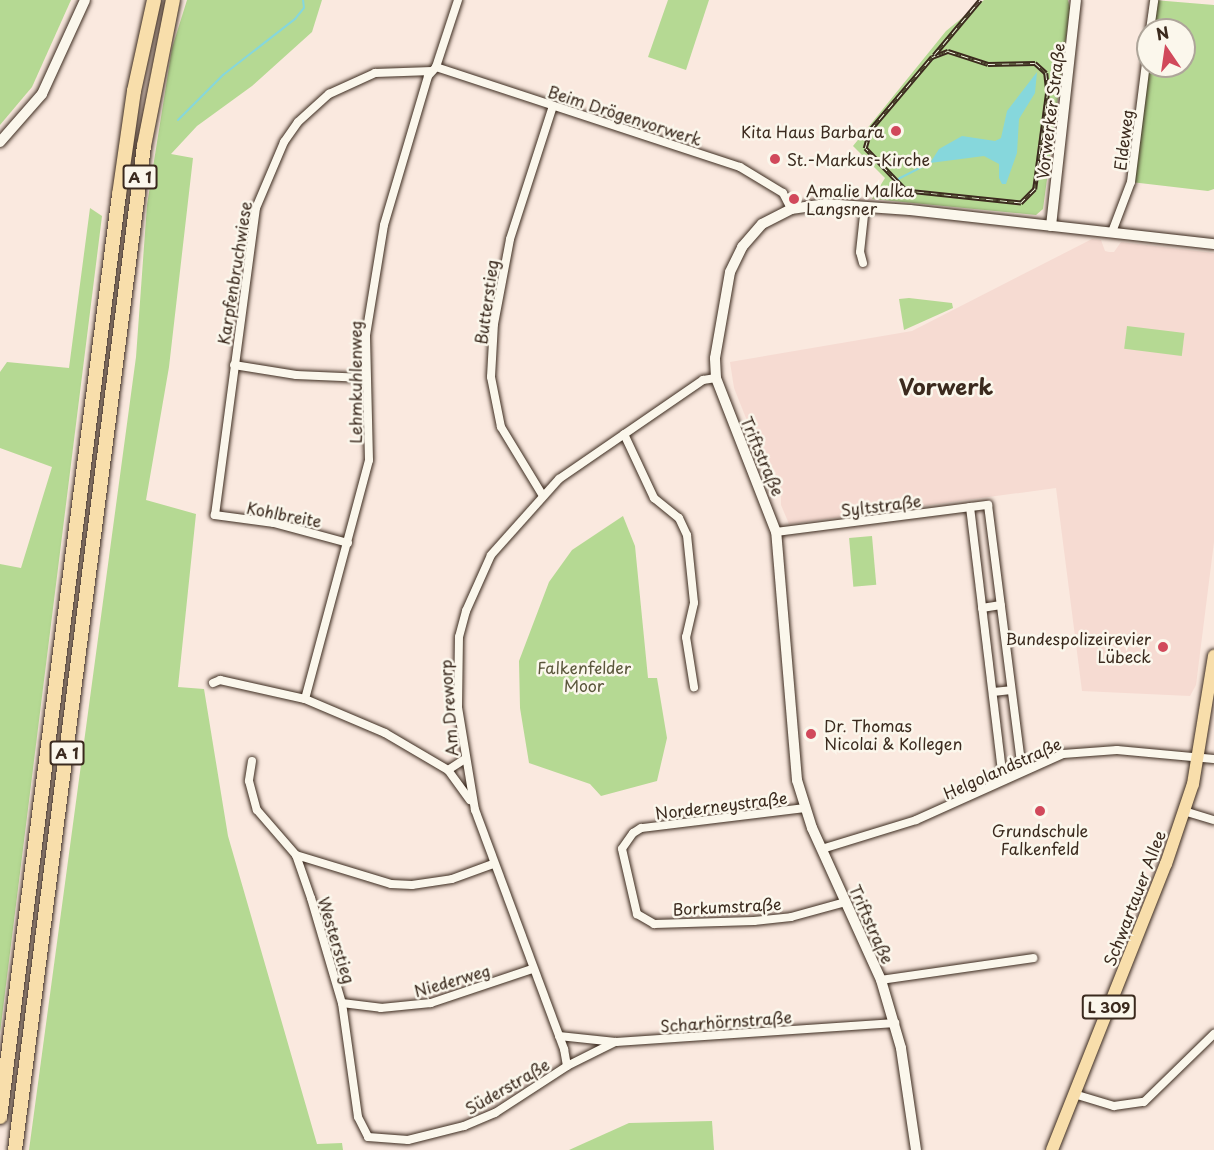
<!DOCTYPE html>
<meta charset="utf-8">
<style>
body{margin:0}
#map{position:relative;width:1214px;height:1150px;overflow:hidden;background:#fae9df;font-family:"Playpen Sans",sans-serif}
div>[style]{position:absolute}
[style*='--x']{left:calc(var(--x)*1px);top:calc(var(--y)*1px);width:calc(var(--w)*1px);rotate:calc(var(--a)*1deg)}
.built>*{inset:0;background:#f6dbd2}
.green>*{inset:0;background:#b5d993;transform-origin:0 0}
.water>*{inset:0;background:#86d7dc}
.stream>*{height:2px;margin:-1px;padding:0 1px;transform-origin:1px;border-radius:1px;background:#86d7dc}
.roads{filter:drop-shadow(0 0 2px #3b2a1e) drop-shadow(0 0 2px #3b2a1e)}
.street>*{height:8px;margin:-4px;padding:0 4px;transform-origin:4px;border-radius:4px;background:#fbf7ec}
.secondary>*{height:10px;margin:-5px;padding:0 5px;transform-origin:5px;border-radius:5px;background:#fbf7ec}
.primary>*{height:12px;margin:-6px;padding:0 6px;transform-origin:6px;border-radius:6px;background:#f8deab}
.highway>*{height:14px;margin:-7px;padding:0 7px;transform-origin:7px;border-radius:7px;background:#f8deab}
.rail>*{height:4.5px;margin-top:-2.25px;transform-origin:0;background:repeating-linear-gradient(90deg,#fbf7ec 0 7px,#3b2a1e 0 14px);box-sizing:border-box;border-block:2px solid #3b2a1e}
.dots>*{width:16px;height:16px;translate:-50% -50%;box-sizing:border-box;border:3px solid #fbf7ec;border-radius:50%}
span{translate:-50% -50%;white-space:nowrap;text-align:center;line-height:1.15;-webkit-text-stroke:5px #fbf7ec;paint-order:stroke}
.shield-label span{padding:2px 4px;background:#fbf7ec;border:2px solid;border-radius:4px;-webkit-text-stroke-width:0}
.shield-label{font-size:15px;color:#3b2a1e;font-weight:700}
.street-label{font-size:16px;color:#3b2a1e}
.poi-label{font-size:16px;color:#3b2a1e}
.right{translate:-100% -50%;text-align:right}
.left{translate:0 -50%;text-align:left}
.park-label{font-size:16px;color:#5a563b}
.district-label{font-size:22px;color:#3b2a1e;font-weight:700}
.north{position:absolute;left:1136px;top:18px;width:60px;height:60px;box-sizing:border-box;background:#fbf7ec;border:2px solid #aea59a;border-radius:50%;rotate:347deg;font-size:16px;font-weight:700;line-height:24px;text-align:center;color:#3b2a1e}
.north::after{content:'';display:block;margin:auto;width:21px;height:27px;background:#d1495b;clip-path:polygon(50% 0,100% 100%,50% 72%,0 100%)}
</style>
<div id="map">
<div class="built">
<i style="clip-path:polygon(1092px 239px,1101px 240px,1105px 251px,1109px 252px,1114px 252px,1121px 242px,1214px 253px,1214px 542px,1196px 685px,1190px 696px,1082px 691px,1056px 488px,789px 524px,781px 505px,781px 490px,773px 486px,734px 388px,730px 362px,912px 331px)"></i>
</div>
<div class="green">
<i style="clip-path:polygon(0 0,71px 0,32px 87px,0 125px)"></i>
<i style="clip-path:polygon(187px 0,322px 0,312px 32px,252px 86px,197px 126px,171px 154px,193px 158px,169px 367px,146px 500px,196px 514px,178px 687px,204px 689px,228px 836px,317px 1144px,342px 1143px,343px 1150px,29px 1150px,136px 357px,147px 205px,172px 48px)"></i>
<i style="clip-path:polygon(668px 0,709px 0,686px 70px,648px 57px)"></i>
<i style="clip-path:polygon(984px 0,1068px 0,1070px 8px,1043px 209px,1036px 215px,872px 199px,885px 178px,853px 146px,946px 31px)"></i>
<i style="clip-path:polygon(1154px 0,1214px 5px,1214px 189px,1208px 191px,1131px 182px,1148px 66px,1184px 66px,1184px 30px,1150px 30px)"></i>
<i style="clip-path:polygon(90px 208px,102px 216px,0 1033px,0 564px,21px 568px,52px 467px,0 448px,0 372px,7px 362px,69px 368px)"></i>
<i style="clip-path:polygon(909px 298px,952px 303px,953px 308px,904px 330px,899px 299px)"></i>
<i style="left:1127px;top:326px;width:58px;height:23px;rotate:7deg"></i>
<i style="clip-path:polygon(623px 516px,635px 546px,648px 678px,657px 678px,667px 738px,657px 781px,601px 796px,590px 784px,529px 763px,520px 708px,519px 661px,549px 582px,572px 550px)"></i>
<i style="left:872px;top:536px;width:49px;height:23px;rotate:85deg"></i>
<i style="clip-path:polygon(712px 1121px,714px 1150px,569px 1150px,629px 1123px)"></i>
</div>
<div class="water">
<i style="clip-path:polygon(1037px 72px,1035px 93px,1019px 119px,1017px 153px,1006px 184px,1002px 184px,999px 178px,999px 164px,984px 156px,930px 163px,939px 149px,962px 136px,995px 141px,1001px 138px,1007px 111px)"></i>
</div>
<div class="stream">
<i style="--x:178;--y:120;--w:64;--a:-45"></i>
<i style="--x:223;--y:75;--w:91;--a:-37.9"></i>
<i style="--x:295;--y:19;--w:14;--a:-51"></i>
<i style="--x:304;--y:8;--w:8;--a:-97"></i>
<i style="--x:882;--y:193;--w:23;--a:-40"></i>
<i style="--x:900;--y:178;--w:34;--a:-27"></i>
</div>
<div class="roads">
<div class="street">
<i style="--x:1150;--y:30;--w:30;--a:-82"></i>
<i style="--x:436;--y:67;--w:320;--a:18.2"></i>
<i style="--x:740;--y:167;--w:50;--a:31.2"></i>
<i style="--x:783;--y:193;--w:18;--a:63"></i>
<i style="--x:1112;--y:232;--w:53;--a:-69.2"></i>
<i style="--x:1131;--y:182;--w:135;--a:-82.8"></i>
<i style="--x:863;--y:263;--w:11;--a:-105"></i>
<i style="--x:860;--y:252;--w:46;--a:-83.8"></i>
<i style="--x:234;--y:365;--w:63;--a:9.2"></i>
<i style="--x:296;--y:375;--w:69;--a:2.5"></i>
<i style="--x:624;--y:434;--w:71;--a:64.9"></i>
<i style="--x:654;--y:498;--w:32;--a:39"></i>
<i style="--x:679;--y:518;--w:19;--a:65"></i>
<i style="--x:687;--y:535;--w:68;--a:84.1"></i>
<i style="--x:694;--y:603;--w:35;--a:103"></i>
<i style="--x:686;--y:637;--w:51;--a:80.9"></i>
<i style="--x:543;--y:496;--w:81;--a:-121.3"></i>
<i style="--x:501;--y:427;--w:51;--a:-101.3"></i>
<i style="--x:491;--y:377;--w:53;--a:-86.8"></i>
<i style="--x:494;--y:324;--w:86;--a:-79.3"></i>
<i style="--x:510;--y:239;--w:140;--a:-72.1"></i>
<i style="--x:970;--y:507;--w:275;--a:83.1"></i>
<i style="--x:776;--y:532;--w:214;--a:-7.3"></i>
<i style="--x:988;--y:505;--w:268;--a:82.7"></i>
<i style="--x:348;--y:543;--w:77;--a:-164.9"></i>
<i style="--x:274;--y:523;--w:60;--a:-172.3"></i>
<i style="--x:215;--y:515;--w:310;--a:-82.4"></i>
<i style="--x:256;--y:208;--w:72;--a:-67"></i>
<i style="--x:284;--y:142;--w:24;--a:-55"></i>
<i style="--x:298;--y:122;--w:42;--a:-42.1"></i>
<i style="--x:329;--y:94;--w:51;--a:-24.5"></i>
<i style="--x:375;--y:73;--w:57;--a:-2"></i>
<i style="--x:982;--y:608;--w:19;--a:-9"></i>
<i style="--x:213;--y:683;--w:8;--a:-23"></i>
<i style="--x:220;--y:680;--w:87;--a:12.6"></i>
<i style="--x:305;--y:699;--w:87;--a:23"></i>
<i style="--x:385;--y:733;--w:73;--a:30.4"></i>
<i style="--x:448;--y:770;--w:37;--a:54"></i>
<i style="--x:993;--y:692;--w:18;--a:-6"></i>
<i style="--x:305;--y:699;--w:247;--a:-75"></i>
<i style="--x:369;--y:460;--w:125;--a:-91.4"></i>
<i style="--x:366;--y:335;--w:111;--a:-80.7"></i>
<i style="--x:384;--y:225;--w:155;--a:-73.5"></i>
<i style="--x:428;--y:76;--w:12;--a:-48"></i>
<i style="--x:436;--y:67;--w:71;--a:-71.8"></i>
<i style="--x:252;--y:761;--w:20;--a:99"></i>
<i style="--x:249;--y:781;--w:30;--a:75"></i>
<i style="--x:257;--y:810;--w:60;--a:49.1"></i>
<i style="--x:296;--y:855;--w:46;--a:70.8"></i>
<i style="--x:311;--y:898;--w:109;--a:73.6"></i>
<i style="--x:342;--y:1003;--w:115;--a:82"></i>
<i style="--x:358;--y:1117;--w:22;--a:63"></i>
<i style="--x:368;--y:1137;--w:40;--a:4.3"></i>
<i style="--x:408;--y:1140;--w:58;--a:-14"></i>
<i style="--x:464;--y:1126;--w:34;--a:-23"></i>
<i style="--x:495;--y:1113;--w:86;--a:-33.1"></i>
<i style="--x:567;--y:1066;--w:54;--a:-26.6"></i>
<i style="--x:448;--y:770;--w:20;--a:-33"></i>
<i style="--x:805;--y:808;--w:165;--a:173"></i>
<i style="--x:641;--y:828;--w:9;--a:148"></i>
<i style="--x:633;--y:833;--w:19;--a:125"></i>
<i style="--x:622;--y:849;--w:67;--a:77"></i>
<i style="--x:637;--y:914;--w:20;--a:30"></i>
<i style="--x:654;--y:924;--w:100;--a:-1.7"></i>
<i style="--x:754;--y:921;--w:37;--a:-6"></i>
<i style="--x:791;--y:917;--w:57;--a:-15.3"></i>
<i style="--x:1184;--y:811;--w:31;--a:17"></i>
<i style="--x:822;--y:849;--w:98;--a:-17.1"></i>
<i style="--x:916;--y:820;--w:161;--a:-24.2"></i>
<i style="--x:1063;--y:754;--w:54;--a:-4.2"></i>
<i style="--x:1117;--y:750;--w:97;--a:5.3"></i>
<i style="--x:296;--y:855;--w:99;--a:17"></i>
<i style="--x:391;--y:884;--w:21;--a:3"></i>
<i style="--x:412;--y:885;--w:40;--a:-8.5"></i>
<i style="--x:452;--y:879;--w:44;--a:-20.1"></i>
<i style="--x:881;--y:980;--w:154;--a:-8.2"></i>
<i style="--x:342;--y:1003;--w:39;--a:7"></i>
<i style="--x:381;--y:1008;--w:50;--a:-5.7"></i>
<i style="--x:431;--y:1003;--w:107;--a:-18.6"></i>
<i style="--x:559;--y:1036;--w:57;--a:6"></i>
<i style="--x:616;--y:1042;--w:280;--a:-3.9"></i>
<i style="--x:567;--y:1066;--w:17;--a:-100"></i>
<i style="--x:564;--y:1049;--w:255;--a:-110.4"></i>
<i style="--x:475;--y:810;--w:104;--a:-99.4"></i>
<i style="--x:458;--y:707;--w:70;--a:-89.2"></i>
<i style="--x:459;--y:637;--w:27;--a:-75"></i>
<i style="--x:466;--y:611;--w:61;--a:-65.9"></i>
<i style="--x:491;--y:555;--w:102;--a:-48.2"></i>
<i style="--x:559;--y:479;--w:175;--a:-34.5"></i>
<i style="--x:703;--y:380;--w:13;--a:-9"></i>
<i style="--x:1074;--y:1094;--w:42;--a:16.7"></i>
<i style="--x:1114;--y:1106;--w:30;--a:-8"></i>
<i style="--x:1144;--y:1102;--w:98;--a:-44.2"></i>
</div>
<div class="secondary">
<i style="--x:0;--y:142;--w:64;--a:-48.8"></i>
<i style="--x:42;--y:94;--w:103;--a:-65.4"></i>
<i style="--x:1051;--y:226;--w:227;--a:-83.7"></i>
<i style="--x:916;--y:1150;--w:103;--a:-98.4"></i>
<i style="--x:901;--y:1048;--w:71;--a:-106.4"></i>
<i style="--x:881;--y:980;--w:167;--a:-114.4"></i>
<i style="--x:812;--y:828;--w:50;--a:-107.4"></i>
<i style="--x:797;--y:780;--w:249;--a:-94.8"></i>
<i style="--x:776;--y:532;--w:165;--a:-111.3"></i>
<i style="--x:716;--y:378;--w:20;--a:-93"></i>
<i style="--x:715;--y:358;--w:87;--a:-80.1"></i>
<i style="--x:730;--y:272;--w:28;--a:-64"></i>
<i style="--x:742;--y:247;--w:30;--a:-49"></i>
<i style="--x:762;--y:224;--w:33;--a:-27"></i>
<i style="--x:791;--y:209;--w:34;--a:-8"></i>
<i style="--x:825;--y:204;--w:85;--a:4"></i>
<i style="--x:910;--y:210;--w:306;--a:6.4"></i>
</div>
<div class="primary">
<i style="--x:1052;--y:1150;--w:308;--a:-68.3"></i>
<i style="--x:1166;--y:864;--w:84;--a:-71.4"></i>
<i style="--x:1193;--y:784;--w:130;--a:-80.7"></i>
</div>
<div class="highway">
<i style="--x:0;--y:1117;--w:930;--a:-82.65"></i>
<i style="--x:119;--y:195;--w:105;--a:-81.8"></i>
<i style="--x:134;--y:91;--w:93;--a:-77.6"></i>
<i style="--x:15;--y:1150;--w:1012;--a:-82.68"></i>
<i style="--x:144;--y:146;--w:149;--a:-78.8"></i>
</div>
</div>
<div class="rail">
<i style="--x:948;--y:51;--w:42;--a:18"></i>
<i style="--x:988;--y:64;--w:47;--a:-1.2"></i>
<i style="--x:1035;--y:63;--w:15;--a:42"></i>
<i style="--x:1046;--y:73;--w:18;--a:84"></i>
<i style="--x:1048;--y:91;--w:99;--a:97.6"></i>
<i style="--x:1035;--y:189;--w:20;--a:135"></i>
<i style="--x:1021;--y:203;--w:116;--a:-174"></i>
<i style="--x:906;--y:191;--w:59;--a:-133.6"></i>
<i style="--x:865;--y:148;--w:19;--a:-74"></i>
<i style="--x:870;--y:130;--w:96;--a:-49.7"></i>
<i style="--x:932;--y:57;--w:17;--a:-21"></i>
<i style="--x:934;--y:55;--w:72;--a:-50.1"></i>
</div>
<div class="dots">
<i style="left:896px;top:131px;background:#d1495b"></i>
<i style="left:775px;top:159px;background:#d1495b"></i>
<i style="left:794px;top:199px;background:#d1495b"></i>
<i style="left:1163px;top:647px;background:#d1495b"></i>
<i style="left:811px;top:734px;background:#d1495b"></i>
<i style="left:1040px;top:811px;background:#d1495b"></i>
</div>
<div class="shield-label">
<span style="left:140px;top:177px">A 1</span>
<span style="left:67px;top:753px">A 1</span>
<span style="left:1109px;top:1007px">L 309</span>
</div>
<div class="street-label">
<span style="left:1050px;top:111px;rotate:-83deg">Vorwerker Straße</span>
<span style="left:625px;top:115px;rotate:18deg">Beim Drögenvorwerk</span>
<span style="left:1123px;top:140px;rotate:-83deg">Eldeweg</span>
<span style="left:234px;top:273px;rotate:-81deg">Karpfenbruchwiese</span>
<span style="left:486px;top:302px;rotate:-82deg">Butterstieg</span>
<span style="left:355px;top:382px;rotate:-90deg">Lehmkuhlenweg</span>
<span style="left:763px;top:456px;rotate:67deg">Triftstraße</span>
<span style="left:881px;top:505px;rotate:-7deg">Syltstraße</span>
<span style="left:284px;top:514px;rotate:11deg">Kohlbreite</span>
<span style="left:448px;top:708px;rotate:-94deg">Am Dreworp</span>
<span style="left:1002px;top:768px;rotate:-24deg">Helgolandstraße</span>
<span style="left:721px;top:805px;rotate:-7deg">Norderneystraße</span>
<span style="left:1134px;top:898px;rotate:-69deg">Schwartauer Allee</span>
<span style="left:727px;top:906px;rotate:-3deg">Borkumstraße</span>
<span style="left:872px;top:924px;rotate:66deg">Triftstraße</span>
<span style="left:337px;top:940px;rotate:73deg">Westerstieg</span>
<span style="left:452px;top:980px;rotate:-16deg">Niederweg</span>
<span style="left:726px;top:1021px;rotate:-4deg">Scharhörnstraße</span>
<span style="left:507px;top:1086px;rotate:-30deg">Süderstraße</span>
</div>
<div class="poi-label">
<span class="right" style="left:884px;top:131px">Kita Haus Barbara</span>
<span class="left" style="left:787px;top:159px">St.-Markus-Kirche</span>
<span class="left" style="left:806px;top:199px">Amalie Malka<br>Langsner</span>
<span class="right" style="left:1151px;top:647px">Bundespolizeirevier<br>Lübeck</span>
<span class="left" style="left:824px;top:734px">Dr. Thomas<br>Nicolai &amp; Kollegen</span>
<span style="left:1040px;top:839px">Grundschule<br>Falkenfeld</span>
</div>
<div class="park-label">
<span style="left:584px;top:676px">Falkenfelder<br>Moor</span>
</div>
<div class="district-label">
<span style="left:946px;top:386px">Vorwerk</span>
</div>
<div class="north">N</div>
</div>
